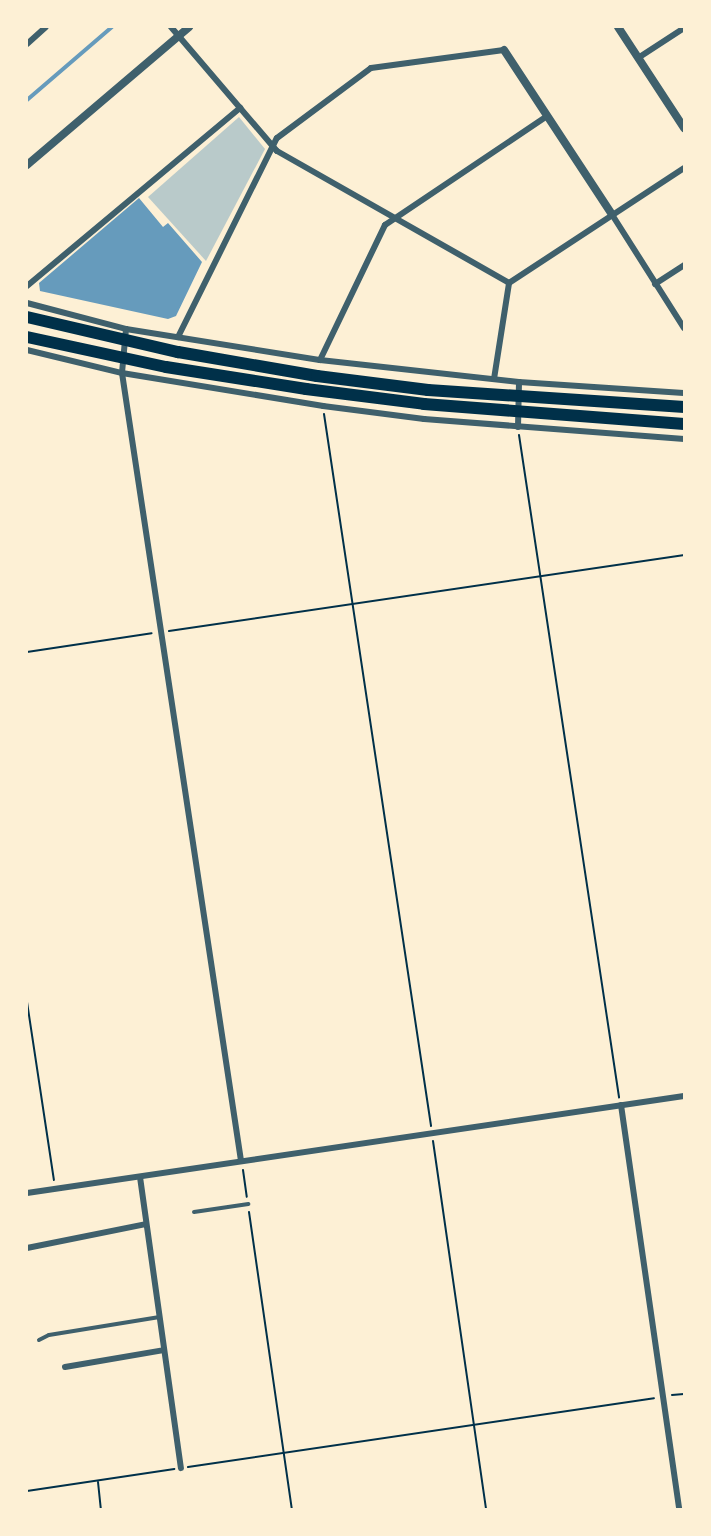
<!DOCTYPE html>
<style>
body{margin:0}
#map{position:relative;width:711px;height:1536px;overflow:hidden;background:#fdf0d5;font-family:"DM Sans",sans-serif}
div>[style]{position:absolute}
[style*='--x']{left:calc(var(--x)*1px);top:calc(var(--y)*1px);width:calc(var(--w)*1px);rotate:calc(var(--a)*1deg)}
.green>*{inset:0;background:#b9caca}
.water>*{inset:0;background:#669bbc}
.stream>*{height:4px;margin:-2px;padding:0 2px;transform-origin:2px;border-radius:2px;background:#669bbc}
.path>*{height:2px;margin:-1px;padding:0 1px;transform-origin:1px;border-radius:1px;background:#003049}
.service>*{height:4px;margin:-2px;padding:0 2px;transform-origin:2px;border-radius:2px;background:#3f606c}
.minor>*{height:6px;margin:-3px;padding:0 3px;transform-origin:3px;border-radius:3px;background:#3f606c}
.tertiary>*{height:8px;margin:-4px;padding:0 4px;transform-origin:4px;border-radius:4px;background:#3f606c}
.trunk>*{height:12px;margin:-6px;padding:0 6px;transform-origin:6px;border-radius:6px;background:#003049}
span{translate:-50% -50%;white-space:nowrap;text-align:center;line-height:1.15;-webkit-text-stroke:4.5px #fdf0d5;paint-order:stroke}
.frame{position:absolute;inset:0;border:28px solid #fdf0d5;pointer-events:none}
</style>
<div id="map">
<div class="green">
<i style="clip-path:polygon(239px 117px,265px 149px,206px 261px,148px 197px)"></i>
</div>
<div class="water">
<i style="clip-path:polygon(139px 198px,163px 227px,168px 223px,202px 262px,176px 316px,168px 319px,40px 291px,39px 283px)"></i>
</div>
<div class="stream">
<i style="--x:27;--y:100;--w:112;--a:-40.7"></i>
</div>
<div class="path">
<i style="--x:324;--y:414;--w:720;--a:81.45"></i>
<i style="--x:519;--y:435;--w:670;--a:81.41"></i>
<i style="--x:169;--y:631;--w:521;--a:-8.39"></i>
<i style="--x:27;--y:652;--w:126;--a:-8.6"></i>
<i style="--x:27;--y:1002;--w:180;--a:81.4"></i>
<i style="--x:433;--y:1141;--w:372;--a:81.8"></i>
<i style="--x:243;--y:1170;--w:27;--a:82"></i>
<i style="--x:249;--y:1212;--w:300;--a:81.8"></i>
<i style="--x:672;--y:1395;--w:12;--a:-5"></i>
<i style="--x:188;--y:1467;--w:471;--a:-8.4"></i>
<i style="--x:98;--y:1482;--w:27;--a:84"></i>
<i style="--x:27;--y:1491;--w:149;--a:-8.5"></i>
</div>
<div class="service">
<i style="--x:194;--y:1212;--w:55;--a:-8.4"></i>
<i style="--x:39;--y:1340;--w:11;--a:-27"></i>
<i style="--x:49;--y:1335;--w:112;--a:-9.2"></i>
</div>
<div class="minor">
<i style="--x:171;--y:27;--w:163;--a:49.5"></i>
<i style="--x:277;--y:151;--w:267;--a:29.6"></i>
<i style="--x:509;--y:283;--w:209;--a:-33.3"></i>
<i style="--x:27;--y:44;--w:25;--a:-42"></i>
<i style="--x:638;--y:58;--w:55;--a:-33.1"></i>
<i style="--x:611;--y:213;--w:136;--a:57.6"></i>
<i style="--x:655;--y:284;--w:35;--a:-33"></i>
<i style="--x:27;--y:286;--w:278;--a:-39.9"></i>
<i style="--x:27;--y:303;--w:102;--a:14.7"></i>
<i style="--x:126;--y:329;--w:196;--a:9.1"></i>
<i style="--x:320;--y:360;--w:200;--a:6.3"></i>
<i style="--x:519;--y:382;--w:165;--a:3.8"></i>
<i style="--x:126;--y:329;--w:44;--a:95.2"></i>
<i style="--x:122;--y:373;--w:797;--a:81.41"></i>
<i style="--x:178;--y:337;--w:222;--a:-63.6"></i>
<i style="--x:277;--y:138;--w:117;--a:-36.7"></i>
<i style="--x:371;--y:68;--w:134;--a:-7.7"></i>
<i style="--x:27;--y:350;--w:98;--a:13.6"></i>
<i style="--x:122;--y:373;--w:204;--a:9.3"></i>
<i style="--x:323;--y:406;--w:102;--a:7.3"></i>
<i style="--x:424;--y:419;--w:261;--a:4.4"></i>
<i style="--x:320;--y:360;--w:150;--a:-64.3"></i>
<i style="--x:385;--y:225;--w:194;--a:-33.9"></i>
<i style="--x:494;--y:379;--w:97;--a:-81.1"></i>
<i style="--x:518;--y:427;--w:45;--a:-88.7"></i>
<i style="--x:621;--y:1105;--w:408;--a:81.8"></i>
<i style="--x:140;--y:1177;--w:294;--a:82"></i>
<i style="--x:27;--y:1193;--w:664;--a:-8.4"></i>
<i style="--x:27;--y:1248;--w:121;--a:-11.4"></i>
<i style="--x:65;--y:1367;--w:100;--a:-9.7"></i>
</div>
<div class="tertiary">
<i style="--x:618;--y:27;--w:121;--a:56.8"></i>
<i style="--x:504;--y:50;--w:195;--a:56.7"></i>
<i style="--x:27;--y:165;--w:213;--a:-40.4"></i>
</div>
<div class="trunk">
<i style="--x:27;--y:317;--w:155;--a:13.1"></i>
<i style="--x:178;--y:352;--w:141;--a:9.8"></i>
<i style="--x:317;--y:376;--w:112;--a:7.2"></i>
<i style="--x:428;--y:390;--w:257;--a:3.8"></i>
<i style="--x:27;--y:337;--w:142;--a:12.2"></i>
<i style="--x:166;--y:367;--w:142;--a:8.9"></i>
<i style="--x:306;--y:389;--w:119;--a:7.2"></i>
<i style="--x:424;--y:404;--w:261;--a:4.4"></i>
</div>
<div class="frame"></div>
</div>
